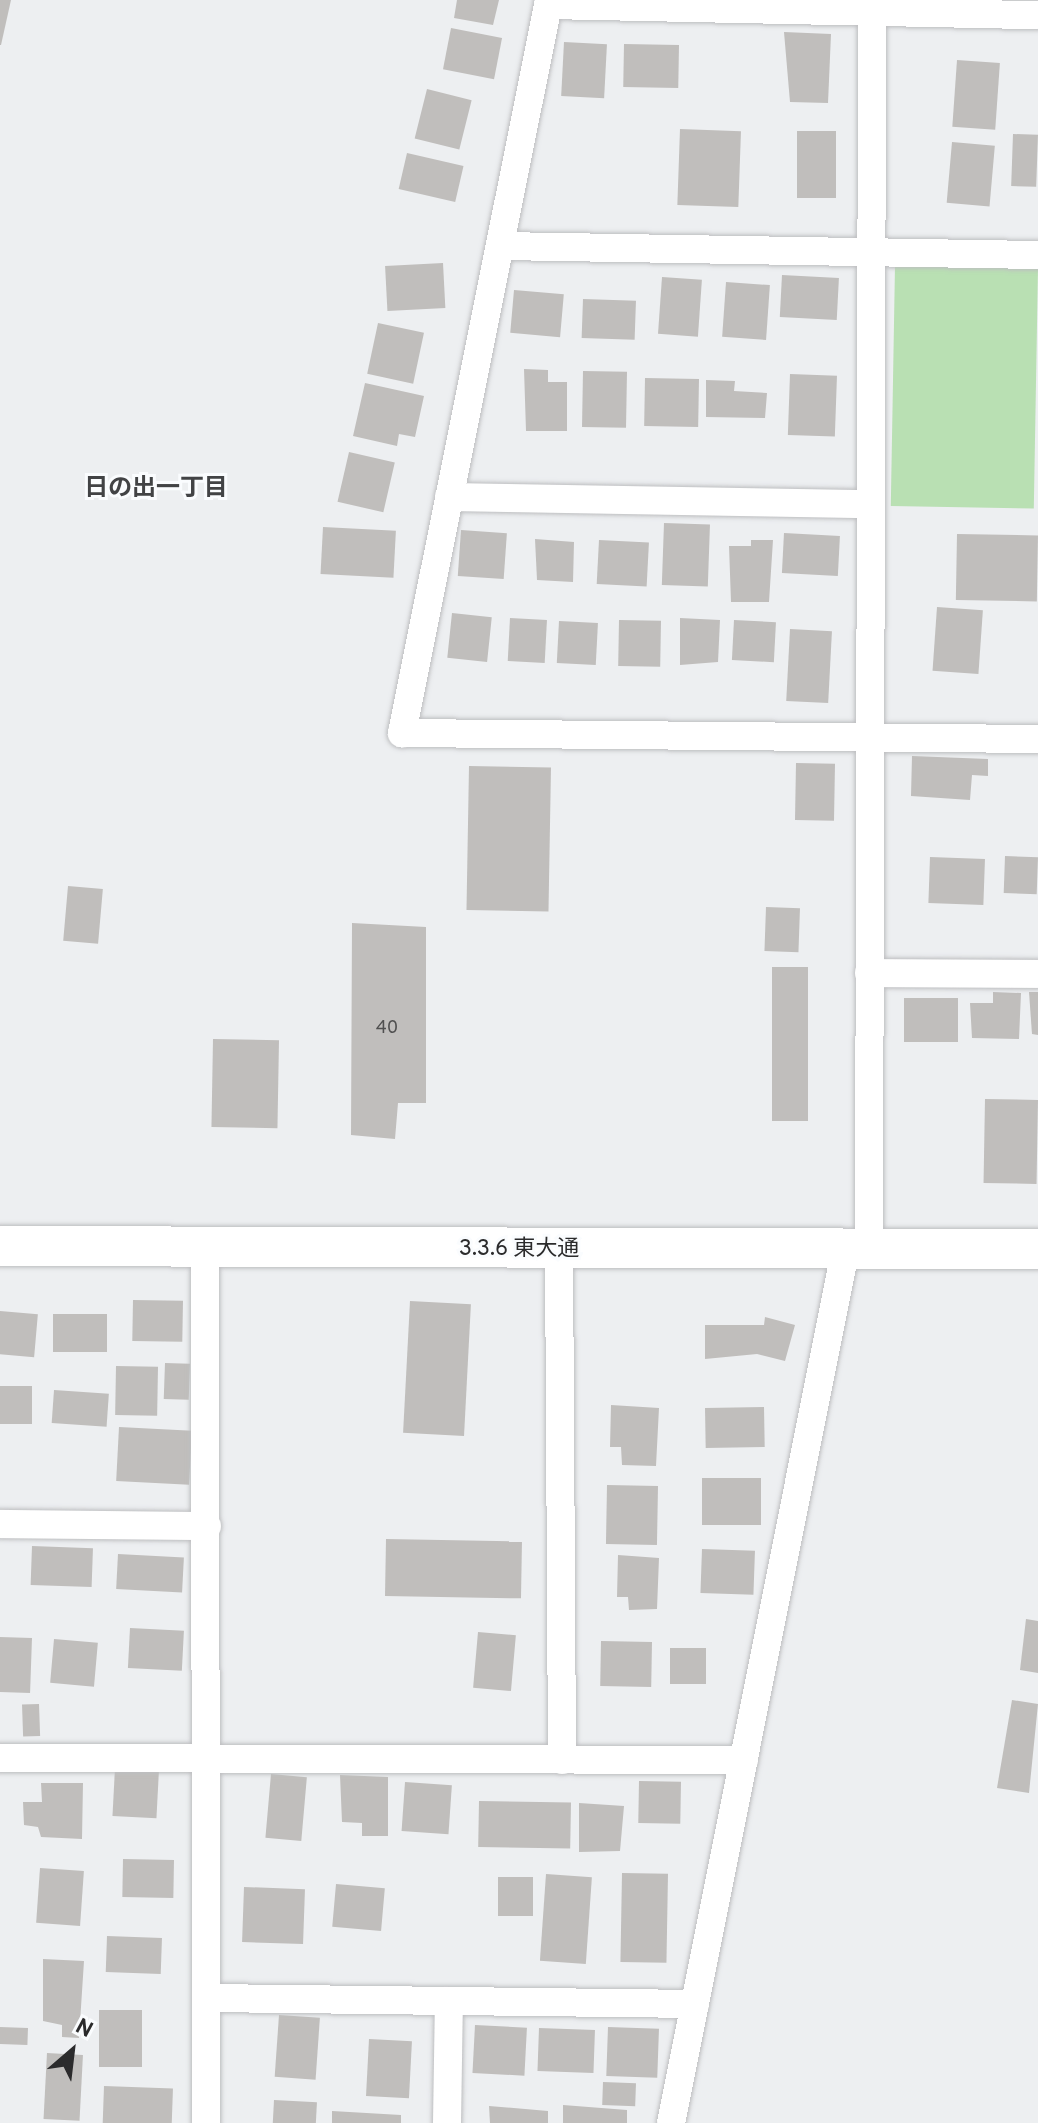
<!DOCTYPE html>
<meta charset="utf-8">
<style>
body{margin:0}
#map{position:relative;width:1038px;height:2123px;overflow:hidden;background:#edeff1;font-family:Overpass,"Noto Sans JP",sans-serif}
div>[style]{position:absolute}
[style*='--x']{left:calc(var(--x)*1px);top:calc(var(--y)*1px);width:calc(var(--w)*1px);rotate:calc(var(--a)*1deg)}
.green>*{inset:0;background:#b9e0b3;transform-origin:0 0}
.building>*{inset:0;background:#c0bebc;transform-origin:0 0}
.roads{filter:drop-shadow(0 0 2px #bdbec0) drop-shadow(0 0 2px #bdbec0)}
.street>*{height:28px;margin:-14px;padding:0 14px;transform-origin:14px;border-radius:14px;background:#fff}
.secondary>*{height:40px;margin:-20px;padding:0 20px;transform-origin:20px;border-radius:20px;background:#fff}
span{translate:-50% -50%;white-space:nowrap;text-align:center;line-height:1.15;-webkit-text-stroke:6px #fafcfe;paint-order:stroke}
.number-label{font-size:18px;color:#505050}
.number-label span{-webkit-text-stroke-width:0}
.street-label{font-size:22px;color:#2b2b2c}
.neighbourhood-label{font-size:24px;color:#424345;font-weight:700}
.north{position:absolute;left:32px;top:2011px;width:80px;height:80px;-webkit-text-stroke:6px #fafcfe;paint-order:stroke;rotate:28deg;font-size:22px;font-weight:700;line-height:32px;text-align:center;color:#2b2b2c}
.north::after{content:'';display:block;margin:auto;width:28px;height:36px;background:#2b2b2c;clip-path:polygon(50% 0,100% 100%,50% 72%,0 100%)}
</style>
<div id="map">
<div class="green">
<i style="left:895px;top:266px;width:143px;height:240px;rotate:1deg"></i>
</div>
<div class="building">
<i style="clip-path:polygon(0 0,11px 0,1px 45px,0 45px)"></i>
<i style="clip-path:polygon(457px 0,499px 0,493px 25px,454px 18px)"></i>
<i style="left:451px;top:28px;width:52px;height:42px;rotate:11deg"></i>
<i style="clip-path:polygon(784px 32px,831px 34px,828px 103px,790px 102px)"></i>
<i style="left:564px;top:42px;width:43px;height:54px;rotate:3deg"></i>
<i style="left:624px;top:44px;width:55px;height:43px;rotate:1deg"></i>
<i style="left:957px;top:60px;width:43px;height:67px;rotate:4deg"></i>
<i style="left:427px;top:89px;width:46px;height:51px;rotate:14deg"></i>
<i style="left:680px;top:129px;width:61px;height:76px;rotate:2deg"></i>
<i style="left:797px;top:131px;width:39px;height:67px"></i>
<i style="left:1013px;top:134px;width:25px;height:52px;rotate:2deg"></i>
<i style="left:952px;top:142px;width:43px;height:61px;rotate:5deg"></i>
<i style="left:407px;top:153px;width:58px;height:37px;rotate:13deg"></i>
<i style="left:443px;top:263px;width:45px;height:58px;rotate:87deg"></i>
<i style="left:782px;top:275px;width:57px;height:42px;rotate:3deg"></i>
<i style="left:662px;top:277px;width:40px;height:57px;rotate:4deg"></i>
<i style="left:726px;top:282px;width:44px;height:55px;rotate:4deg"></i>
<i style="left:514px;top:290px;width:50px;height:43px;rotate:5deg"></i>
<i style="left:583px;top:299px;width:53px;height:39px;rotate:2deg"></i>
<i style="left:378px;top:323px;width:47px;height:52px;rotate:12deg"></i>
<i style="clip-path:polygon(524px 369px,548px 370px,548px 382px,567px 382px,567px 431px,526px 431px)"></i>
<i style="left:583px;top:371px;width:44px;height:56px;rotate:1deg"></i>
<i style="left:790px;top:374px;width:47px;height:61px;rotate:2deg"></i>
<i style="left:645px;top:378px;width:54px;height:48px;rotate:1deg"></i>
<i style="clip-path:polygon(706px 380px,735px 381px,734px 391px,767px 393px,765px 418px,706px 417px)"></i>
<i style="clip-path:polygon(365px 383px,424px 396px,415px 437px,399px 434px,397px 446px,353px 436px)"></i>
<i style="left:349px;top:452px;width:47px;height:51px;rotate:13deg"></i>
<i style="left:664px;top:523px;width:46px;height:62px;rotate:2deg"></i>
<i style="left:323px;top:527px;width:73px;height:47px;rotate:3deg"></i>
<i style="left:461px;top:530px;width:46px;height:46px;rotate:4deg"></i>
<i style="left:784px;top:533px;width:56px;height:40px;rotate:3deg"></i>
<i style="left:957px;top:534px;width:81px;height:66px;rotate:1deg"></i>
<i style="clip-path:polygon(535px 539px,574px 542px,573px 582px,537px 580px)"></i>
<i style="left:599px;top:540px;width:50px;height:44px;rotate:3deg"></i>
<i style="clip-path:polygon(751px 540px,773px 540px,769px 602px,731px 602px,729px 546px,751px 546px)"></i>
<i style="left:937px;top:607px;width:46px;height:64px;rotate:4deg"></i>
<i style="left:452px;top:613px;width:40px;height:45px;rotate:6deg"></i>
<i style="left:510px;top:618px;width:37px;height:43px;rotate:3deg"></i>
<i style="clip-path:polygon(680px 618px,720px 620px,718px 662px,680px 665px)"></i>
<i style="left:619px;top:620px;width:42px;height:46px;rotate:1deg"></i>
<i style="left:734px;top:620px;width:42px;height:40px;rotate:3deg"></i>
<i style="left:559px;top:621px;width:39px;height:42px;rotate:3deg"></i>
<i style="left:790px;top:629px;width:42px;height:72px;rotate:3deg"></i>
<i style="clip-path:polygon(912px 756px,988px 759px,988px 776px,972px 775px,970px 800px,911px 796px)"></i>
<i style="left:796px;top:763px;width:39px;height:57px;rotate:1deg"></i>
<i style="left:469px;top:766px;width:82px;height:144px;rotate:1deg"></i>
<i style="left:1005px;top:856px;width:33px;height:37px;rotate:2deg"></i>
<i style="left:930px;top:857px;width:55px;height:46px;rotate:2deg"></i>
<i style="left:68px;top:886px;width:35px;height:55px;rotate:5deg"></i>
<i style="left:766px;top:907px;width:34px;height:44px;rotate:2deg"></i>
<i style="clip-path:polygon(352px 923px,426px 927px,426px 1103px,398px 1103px,395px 1139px,351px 1135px)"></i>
<i style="left:772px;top:967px;width:36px;height:154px"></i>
<i style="clip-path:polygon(993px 992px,1021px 993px,1019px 1039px,972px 1038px,970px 1003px,993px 1003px)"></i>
<i style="clip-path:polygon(1029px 992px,1038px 992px,1038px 1035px,1032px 1034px)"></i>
<i style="left:904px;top:998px;width:54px;height:44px"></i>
<i style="left:213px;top:1039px;width:66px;height:88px;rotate:1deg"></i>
<i style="left:985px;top:1099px;width:53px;height:84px;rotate:1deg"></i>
<i style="left:133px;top:1300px;width:50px;height:41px;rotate:1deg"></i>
<i style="left:410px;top:1301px;width:61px;height:132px;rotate:3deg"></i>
<i style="left:0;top:1311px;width:38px;height:43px;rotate:5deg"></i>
<i style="left:53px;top:1314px;width:54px;height:38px"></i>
<i style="clip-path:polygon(765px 1317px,795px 1325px,785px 1361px,757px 1354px,705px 1359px,705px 1325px,764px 1325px)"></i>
<i style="left:165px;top:1363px;width:25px;height:36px;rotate:2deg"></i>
<i style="left:116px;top:1366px;width:42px;height:49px;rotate:1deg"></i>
<i style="left:0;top:1386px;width:32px;height:38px"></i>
<i style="left:54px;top:1390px;width:55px;height:33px;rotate:4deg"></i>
<i style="clip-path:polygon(611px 1405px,659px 1408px,656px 1466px,622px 1465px,621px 1447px,610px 1447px)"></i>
<i style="left:764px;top:1407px;width:40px;height:59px;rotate:89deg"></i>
<i style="left:119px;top:1427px;width:73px;height:54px;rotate:3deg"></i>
<i style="left:702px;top:1478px;width:59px;height:47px"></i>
<i style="left:607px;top:1485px;width:51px;height:59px;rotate:1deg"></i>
<i style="left:386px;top:1539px;width:136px;height:57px;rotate:1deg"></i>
<i style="left:32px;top:1546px;width:61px;height:39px;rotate:2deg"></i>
<i style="left:702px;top:1549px;width:53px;height:44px;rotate:2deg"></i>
<i style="left:118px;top:1554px;width:66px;height:35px;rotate:3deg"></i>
<i style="clip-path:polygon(618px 1555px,659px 1558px,657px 1609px,629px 1610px,628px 1597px,617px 1597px)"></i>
<i style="clip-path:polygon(1026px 1619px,1038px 1621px,1038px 1673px,1020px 1670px)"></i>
<i style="left:130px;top:1628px;width:54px;height:40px;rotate:3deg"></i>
<i style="left:478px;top:1632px;width:38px;height:56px;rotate:5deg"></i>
<i style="left:0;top:1637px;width:32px;height:55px;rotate:2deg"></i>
<i style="left:54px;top:1639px;width:44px;height:44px;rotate:5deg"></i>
<i style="left:601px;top:1641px;width:51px;height:45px;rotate:1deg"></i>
<i style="left:670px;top:1648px;width:36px;height:36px"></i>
<i style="clip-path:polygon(1012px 1700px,1038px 1704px,1029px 1793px,997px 1788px)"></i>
<i style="left:39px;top:1704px;width:32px;height:17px;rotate:88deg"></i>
<i style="left:115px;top:1768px;width:44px;height:48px;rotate:3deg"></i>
<i style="left:271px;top:1774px;width:36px;height:64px;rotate:5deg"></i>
<i style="clip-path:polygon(340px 1775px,388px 1777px,388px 1836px,362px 1836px,362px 1823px,342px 1822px)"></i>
<i style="left:639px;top:1781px;width:42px;height:42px;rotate:1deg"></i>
<i style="left:405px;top:1782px;width:47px;height:49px;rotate:4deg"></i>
<i style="clip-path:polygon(41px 1783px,83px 1783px,82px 1839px,41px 1837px,38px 1827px,24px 1825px,23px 1802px,42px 1802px)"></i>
<i style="left:479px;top:1801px;width:92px;height:46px;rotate:1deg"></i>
<i style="clip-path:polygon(579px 1803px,624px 1806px,620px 1851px,579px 1852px)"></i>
<i style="left:123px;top:1859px;width:51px;height:38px;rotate:1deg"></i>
<i style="left:40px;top:1868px;width:44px;height:55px;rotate:4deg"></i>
<i style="left:622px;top:1873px;width:46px;height:89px;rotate:1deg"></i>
<i style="left:546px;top:1874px;width:46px;height:87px;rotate:4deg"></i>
<i style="left:498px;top:1877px;width:35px;height:39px"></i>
<i style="left:336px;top:1884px;width:49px;height:43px;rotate:5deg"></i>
<i style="left:244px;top:1887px;width:61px;height:55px;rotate:2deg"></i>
<i style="left:107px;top:1936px;width:55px;height:36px;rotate:2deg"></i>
<i style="clip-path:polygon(43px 1959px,84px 1961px,79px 2038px,62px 2037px,62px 2025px,43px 2021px)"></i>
<i style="left:99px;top:2010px;width:43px;height:57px"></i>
<i style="left:279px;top:2015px;width:41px;height:62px;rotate:4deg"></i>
<i style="left:475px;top:2025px;width:52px;height:48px;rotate:3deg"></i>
<i style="left:0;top:2027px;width:28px;height:17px;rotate:2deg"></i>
<i style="left:608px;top:2027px;width:51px;height:49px;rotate:2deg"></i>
<i style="left:539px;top:2028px;width:56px;height:43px;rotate:2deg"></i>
<i style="left:369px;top:2039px;width:43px;height:57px;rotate:3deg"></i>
<i style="left:47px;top:2053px;width:36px;height:66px;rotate:3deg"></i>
<i style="left:603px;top:2082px;width:33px;height:23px;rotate:2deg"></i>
<i style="left:104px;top:2086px;width:69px;height:37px;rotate:2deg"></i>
<i style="left:274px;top:2100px;width:43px;height:23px;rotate:3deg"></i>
<i style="clip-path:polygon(563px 2105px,627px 2110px,627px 2123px,563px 2123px)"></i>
<i style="clip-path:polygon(489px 2106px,548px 2111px,548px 2123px,490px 2123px)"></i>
<i style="clip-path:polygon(332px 2111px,401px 2115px,401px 2123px,332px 2123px)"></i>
</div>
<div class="roads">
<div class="street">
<i style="--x:549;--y:0;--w:748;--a:101.34"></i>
<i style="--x:402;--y:733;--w:636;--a:0.54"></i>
<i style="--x:548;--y:5;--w:490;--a:1.2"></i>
<i style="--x:500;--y:246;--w:538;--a:0.96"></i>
<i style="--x:449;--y:497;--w:422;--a:1"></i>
<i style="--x:869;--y:973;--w:169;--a:0.3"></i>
<i style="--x:205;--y:1248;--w:875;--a:89.93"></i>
<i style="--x:559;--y:1250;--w:510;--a:89.66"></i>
<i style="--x:869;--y:1251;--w:1251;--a:-89.86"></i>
<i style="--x:0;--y:1524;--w:207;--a:0.6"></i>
<i style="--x:0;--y:1758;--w:744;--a:0.15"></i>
<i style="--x:207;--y:1998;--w:488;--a:0.7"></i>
<i style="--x:447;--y:2123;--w:122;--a:-89.1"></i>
<i style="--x:671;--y:2123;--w:888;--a:-78.7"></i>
</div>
<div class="secondary">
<i style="--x:0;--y:1246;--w:1038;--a:0.17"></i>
</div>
</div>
<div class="number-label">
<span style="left:387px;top:1029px">40</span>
</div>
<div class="street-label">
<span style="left:519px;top:1250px">3.3.6 東大通</span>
</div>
<div class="neighbourhood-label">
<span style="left:156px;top:490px">日の出一丁目</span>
</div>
<div class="north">N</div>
</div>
